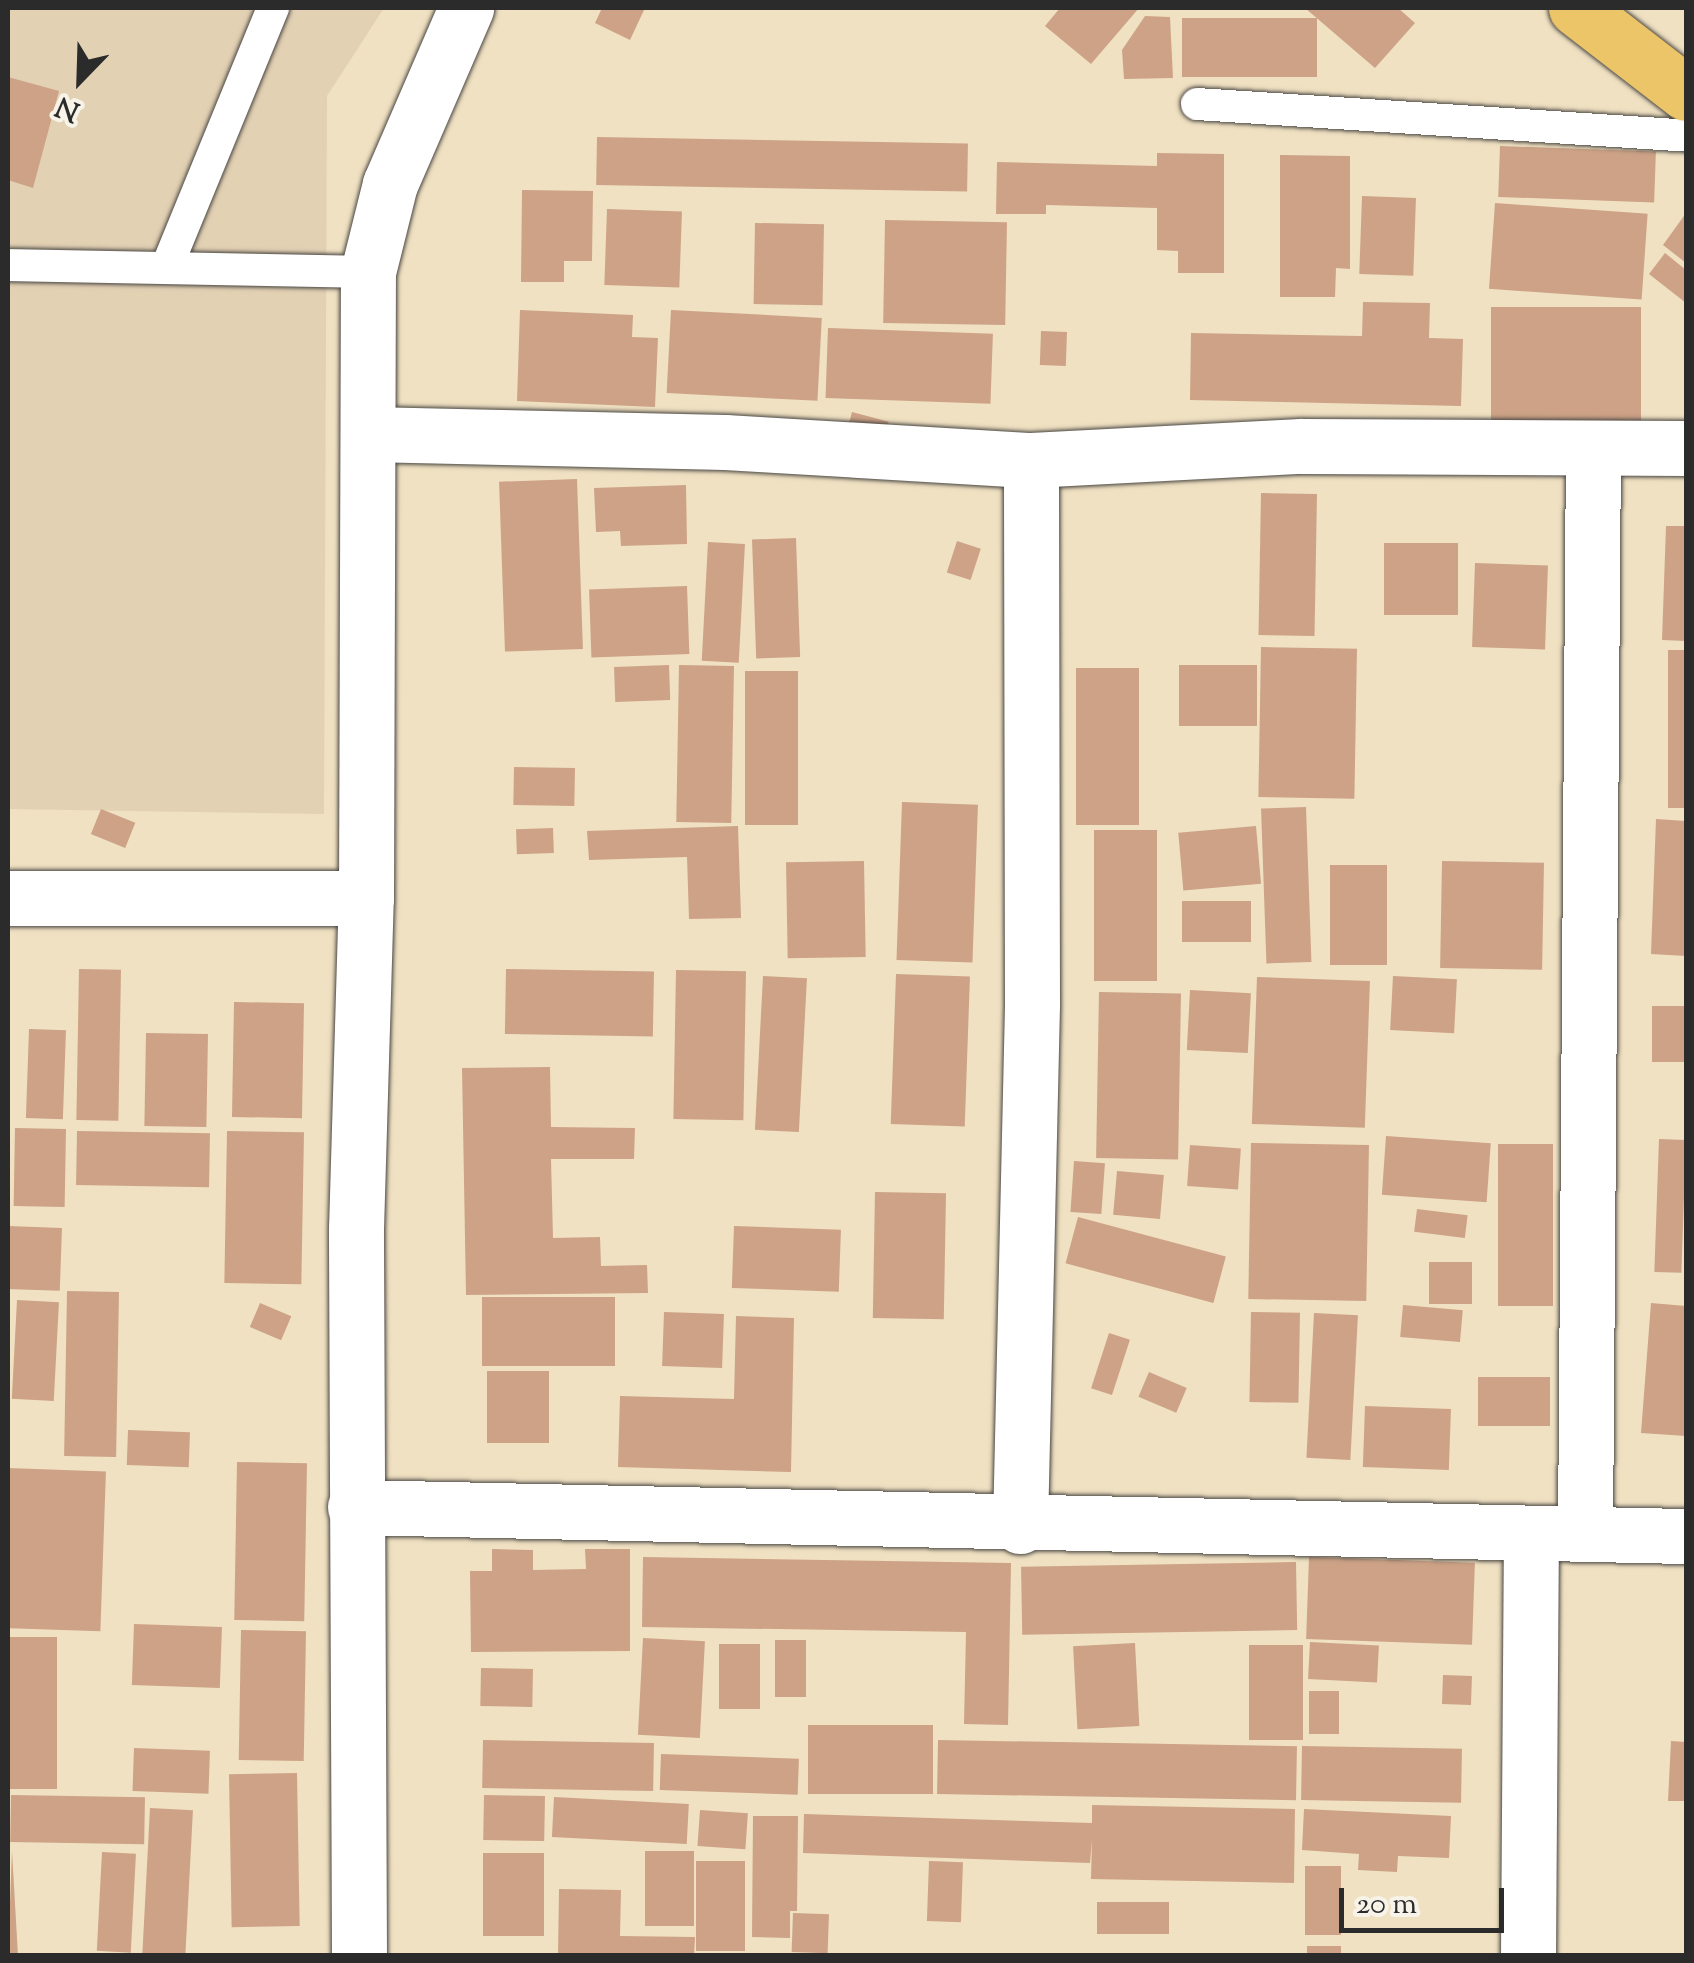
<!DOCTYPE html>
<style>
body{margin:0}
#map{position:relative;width:1694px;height:1963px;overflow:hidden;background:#f0e1c2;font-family:"Sorts Mill Goudy",serif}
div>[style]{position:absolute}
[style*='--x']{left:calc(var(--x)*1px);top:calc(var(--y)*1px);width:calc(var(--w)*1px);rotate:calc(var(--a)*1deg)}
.built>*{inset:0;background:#e3d1b4}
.building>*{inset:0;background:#cda286;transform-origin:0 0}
.roads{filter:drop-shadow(0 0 2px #494642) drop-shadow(0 0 2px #494642)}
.service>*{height:32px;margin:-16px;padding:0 16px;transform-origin:16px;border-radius:16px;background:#fff}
.minor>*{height:55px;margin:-27.5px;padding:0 27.5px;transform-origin:27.5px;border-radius:27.5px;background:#fff}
.primary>*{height:55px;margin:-27.5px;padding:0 27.5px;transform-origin:27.5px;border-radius:27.5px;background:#ecc569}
span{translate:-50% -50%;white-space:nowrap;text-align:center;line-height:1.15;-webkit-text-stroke:9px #f7f3e8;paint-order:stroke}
.frame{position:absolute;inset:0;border:10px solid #2b2b2b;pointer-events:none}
.north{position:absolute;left:30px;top:30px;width:100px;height:100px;-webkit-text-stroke:8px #f7f3e8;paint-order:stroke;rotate:203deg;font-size:28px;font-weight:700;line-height:40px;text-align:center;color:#2b2b2b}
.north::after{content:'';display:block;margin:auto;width:35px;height:45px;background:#2b2b2b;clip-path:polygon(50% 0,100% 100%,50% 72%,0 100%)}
.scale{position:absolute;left:1339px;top:1888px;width:165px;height:45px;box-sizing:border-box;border:5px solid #2b2b2b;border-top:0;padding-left:12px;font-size:30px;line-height:35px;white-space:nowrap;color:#2b2b2b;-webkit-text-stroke:8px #f7f3e8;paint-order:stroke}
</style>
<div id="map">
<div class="built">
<i style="clip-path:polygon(8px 8px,384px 8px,327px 96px,324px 814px,8px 809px)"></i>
</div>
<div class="building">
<i style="clip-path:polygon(602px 8px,644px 10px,630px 40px,595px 23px)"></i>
<i style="clip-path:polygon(1060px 8px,1139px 8px,1091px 64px,1045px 26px)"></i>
<i style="clip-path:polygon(1305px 8px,1398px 8px,1415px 23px,1375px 68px)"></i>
<i style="clip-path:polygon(1145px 16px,1170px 17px,1173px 78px,1124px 79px,1122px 50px)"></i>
<i style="left:1182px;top:18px;width:135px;height:59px"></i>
<i style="clip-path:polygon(8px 77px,59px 91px,33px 188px,8px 180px)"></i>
<i style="left:597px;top:137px;width:371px;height:48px;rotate:1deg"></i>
<i style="left:1500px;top:146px;width:156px;height:51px;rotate:2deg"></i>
<i style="clip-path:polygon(1157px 153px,1224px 154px,1224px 273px,1178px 273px,1178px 251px,1157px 250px,1157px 208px,1046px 205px,1046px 214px,996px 214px,997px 162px,1157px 166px)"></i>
<i style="clip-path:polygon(1280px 155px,1350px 156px,1350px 269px,1336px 268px,1335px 297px,1280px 297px)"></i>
<i style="clip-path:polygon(522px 190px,593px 191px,592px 261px,564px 261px,564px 282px,521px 282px)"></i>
<i style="left:1362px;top:196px;width:54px;height:78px;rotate:2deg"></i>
<i style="left:1495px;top:203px;width:153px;height:86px;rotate:4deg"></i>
<i style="left:607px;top:209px;width:75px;height:76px;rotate:2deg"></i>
<i style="clip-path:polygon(1686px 213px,1686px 263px,1663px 245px)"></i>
<i style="left:885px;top:220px;width:122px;height:103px;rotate:1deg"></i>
<i style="left:755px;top:223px;width:69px;height:81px;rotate:1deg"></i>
<i style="clip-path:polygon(1665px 253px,1686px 270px,1686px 303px,1649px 274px)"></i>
<i style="clip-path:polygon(1363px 302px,1430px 303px,1429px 338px,1463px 339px,1461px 406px,1190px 400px,1191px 333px,1362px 336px)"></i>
<i style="left:1491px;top:307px;width:150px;height:121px"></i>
<i style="clip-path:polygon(520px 310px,633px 315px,632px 337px,658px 338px,655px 407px,517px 401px)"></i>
<i style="left:671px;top:310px;width:151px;height:83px;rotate:3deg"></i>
<i style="left:828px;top:328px;width:165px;height:70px;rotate:2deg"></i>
<i style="left:1041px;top:331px;width:26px;height:34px;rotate:2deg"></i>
<i style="left:852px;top:412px;width:38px;height:25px;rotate:15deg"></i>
<i style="left:577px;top:479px;width:170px;height:78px;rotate:88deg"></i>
<i style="clip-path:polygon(686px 485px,687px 544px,621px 546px,620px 531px,596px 532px,594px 488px)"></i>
<i style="left:1261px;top:493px;width:56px;height:142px;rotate:1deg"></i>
<i style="clip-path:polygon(1666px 526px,1686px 526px,1686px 641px,1662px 640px)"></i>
<i style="left:796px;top:538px;width:119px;height:44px;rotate:88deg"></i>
<i style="left:957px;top:541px;width:25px;height:33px;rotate:18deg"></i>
<i style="left:708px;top:542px;width:37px;height:119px;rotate:3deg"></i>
<i style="left:1384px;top:543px;width:74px;height:72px"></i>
<i style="left:1475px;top:563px;width:73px;height:84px;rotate:2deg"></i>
<i style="left:687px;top:586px;width:68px;height:98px;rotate:88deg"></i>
<i style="left:1261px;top:647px;width:96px;height:150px;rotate:1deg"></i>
<i style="left:1668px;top:650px;width:18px;height:158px"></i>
<i style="left:669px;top:665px;width:35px;height:55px;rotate:88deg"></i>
<i style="left:679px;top:665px;width:55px;height:157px;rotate:1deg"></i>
<i style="left:1179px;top:665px;width:78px;height:61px"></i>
<i style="left:1076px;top:668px;width:63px;height:157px"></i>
<i style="left:745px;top:671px;width:53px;height:154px"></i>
<i style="left:514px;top:767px;width:61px;height:38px;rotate:1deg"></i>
<i style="left:902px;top:802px;width:76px;height:158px;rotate:2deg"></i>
<i style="left:1306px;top:807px;width:155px;height:45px;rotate:88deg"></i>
<i style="left:101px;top:809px;width:37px;height:27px;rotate:22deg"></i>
<i style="clip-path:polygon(1656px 819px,1686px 821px,1686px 956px,1651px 954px)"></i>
<i style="clip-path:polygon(738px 826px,741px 918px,689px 919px,687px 857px,589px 860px,587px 831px)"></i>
<i style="left:1256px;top:826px;width:58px;height:78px;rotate:85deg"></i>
<i style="left:553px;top:828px;width:25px;height:37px;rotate:88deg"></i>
<i style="left:1157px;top:830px;width:151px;height:63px;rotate:90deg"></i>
<i style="left:864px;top:861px;width:96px;height:78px;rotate:89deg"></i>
<i style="left:1442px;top:861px;width:102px;height:107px;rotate:1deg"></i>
<i style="left:1330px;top:865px;width:57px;height:100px"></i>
<i style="left:1182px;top:901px;width:69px;height:41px"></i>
<i style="left:79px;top:969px;width:42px;height:151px;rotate:1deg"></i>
<i style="left:506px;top:969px;width:148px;height:65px;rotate:1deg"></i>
<i style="left:676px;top:970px;width:70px;height:149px;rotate:1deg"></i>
<i style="left:896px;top:974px;width:74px;height:150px;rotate:2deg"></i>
<i style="left:763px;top:976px;width:44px;height:154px;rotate:3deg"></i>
<i style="left:1393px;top:976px;width:64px;height:54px;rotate:3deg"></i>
<i style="left:1257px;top:977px;width:113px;height:147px;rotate:2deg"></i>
<i style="left:1190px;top:990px;width:61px;height:60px;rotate:3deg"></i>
<i style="left:1099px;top:992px;width:82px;height:166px;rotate:1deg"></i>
<i style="left:234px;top:1002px;width:70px;height:115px;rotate:1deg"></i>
<i style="left:1652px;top:1006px;width:34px;height:56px"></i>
<i style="left:29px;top:1029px;width:37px;height:89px;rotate:2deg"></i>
<i style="left:146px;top:1033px;width:62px;height:93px;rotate:1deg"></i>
<i style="clip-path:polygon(550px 1067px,551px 1127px,635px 1128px,634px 1159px,551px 1159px,553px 1238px,600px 1237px,601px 1266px,647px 1265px,648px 1293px,466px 1295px,462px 1068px)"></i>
<i style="left:15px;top:1128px;width:51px;height:78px;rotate:1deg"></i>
<i style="left:77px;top:1131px;width:133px;height:54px;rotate:1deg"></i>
<i style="left:227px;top:1131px;width:77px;height:152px;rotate:1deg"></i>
<i style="left:1386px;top:1136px;width:105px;height:59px;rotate:4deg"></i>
<i style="left:1659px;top:1139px;width:27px;height:133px;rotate:2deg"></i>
<i style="left:1251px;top:1143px;width:118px;height:156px;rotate:1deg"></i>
<i style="left:1498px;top:1144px;width:55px;height:162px"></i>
<i style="left:1190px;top:1145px;width:51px;height:41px;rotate:4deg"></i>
<i style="left:1074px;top:1161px;width:31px;height:51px;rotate:4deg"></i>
<i style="left:1117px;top:1171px;width:47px;height:44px;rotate:5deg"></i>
<i style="left:875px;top:1192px;width:71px;height:126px;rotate:1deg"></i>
<i style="left:1417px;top:1209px;width:51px;height:23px;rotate:7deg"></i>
<i style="left:1078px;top:1217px;width:153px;height:48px;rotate:15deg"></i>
<i style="left:8px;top:1226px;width:54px;height:63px;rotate:2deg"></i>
<i style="left:734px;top:1226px;width:107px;height:62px;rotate:2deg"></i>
<i style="left:1429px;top:1262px;width:43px;height:42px"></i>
<i style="left:67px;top:1291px;width:52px;height:165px;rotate:1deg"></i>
<i style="left:482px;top:1297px;width:133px;height:69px"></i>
<i style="left:17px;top:1300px;width:42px;height:99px;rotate:3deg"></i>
<i style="left:260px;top:1303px;width:34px;height:26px;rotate:23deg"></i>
<i style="clip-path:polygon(1651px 1303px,1686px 1306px,1686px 1436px,1641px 1433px)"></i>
<i style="left:1403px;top:1305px;width:60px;height:32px;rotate:5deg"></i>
<i style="left:664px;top:1312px;width:60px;height:54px;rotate:2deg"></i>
<i style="left:1251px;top:1312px;width:49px;height:90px;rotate:1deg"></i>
<i style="left:1314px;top:1313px;width:44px;height:145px;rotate:3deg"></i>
<i style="clip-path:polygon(736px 1316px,794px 1318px,791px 1472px,618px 1467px,620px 1396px,734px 1399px)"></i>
<i style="left:1109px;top:1333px;width:22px;height:58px;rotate:18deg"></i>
<i style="left:487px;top:1371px;width:62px;height:72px"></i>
<i style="left:1149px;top:1372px;width:41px;height:27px;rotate:23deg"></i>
<i style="left:1478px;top:1377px;width:72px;height:49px"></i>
<i style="left:1365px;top:1406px;width:86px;height:61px;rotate:2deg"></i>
<i style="left:128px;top:1430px;width:62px;height:35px;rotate:2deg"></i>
<i style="left:237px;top:1462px;width:70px;height:158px;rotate:1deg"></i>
<i style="left:8px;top:1468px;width:98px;height:160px;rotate:2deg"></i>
<i style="clip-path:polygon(492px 1549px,533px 1550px,533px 1570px,586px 1569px,585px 1549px,630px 1549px,630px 1651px,471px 1652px,470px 1571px,492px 1571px)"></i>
<i style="clip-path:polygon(643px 1557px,1011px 1563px,1008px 1725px,964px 1724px,966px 1632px,642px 1627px)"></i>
<i style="left:1309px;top:1557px;width:166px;height:82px;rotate:2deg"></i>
<i style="left:1296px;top:1562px;width:68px;height:275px;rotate:89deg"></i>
<i style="left:134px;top:1624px;width:88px;height:61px;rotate:2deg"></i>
<i style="left:241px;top:1630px;width:65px;height:130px;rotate:1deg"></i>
<i style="left:8px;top:1637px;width:49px;height:152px"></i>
<i style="left:643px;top:1638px;width:62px;height:97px;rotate:3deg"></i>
<i style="left:775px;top:1640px;width:31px;height:57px"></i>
<i style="left:1310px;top:1642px;width:69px;height:37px;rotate:3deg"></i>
<i style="left:1135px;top:1643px;width:83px;height:62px;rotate:87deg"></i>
<i style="left:719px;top:1644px;width:41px;height:65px"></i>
<i style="left:1249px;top:1645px;width:54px;height:95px"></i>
<i style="left:481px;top:1668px;width:52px;height:38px;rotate:1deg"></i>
<i style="left:1443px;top:1675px;width:29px;height:29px;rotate:2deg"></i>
<i style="left:1309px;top:1691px;width:30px;height:43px"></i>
<i style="left:808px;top:1725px;width:125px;height:69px"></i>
<i style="left:483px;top:1740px;width:171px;height:48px;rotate:1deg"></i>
<i style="left:938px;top:1740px;width:359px;height:54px;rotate:1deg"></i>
<i style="clip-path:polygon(1671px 1741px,1686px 1742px,1686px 1801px,1668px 1801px)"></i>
<i style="left:1302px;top:1746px;width:160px;height:54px;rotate:1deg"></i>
<i style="left:134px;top:1748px;width:76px;height:43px;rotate:2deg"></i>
<i style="left:661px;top:1754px;width:138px;height:36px;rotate:2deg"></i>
<i style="left:297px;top:1773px;width:153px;height:68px;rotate:89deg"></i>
<i style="left:11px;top:1795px;width:134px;height:47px;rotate:1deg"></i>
<i style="left:484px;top:1795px;width:61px;height:45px;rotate:1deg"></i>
<i style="left:554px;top:1797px;width:135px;height:40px;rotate:3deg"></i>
<i style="clip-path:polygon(1092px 1805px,1295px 1809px,1294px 1883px,1091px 1879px,1092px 1839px,1090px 1863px,803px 1853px,804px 1814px,1092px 1823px)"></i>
<i style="left:150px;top:1808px;width:43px;height:148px;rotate:3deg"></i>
<i style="clip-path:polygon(1304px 1809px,1451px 1816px,1449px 1858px,1398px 1856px,1397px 1872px,1358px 1870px,1359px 1854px,1302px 1850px)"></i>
<i style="left:700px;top:1810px;width:48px;height:36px;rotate:4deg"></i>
<i style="clip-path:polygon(753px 1816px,798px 1816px,797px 1911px,790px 1911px,790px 1938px,752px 1937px)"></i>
<i style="clip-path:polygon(12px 1851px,18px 1956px,8px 1956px)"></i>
<i style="left:645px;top:1851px;width:49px;height:75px"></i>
<i style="left:102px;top:1852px;width:34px;height:99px;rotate:3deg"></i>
<i style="left:483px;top:1853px;width:61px;height:83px"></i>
<i style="left:696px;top:1861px;width:49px;height:90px"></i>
<i style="left:929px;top:1861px;width:34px;height:60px;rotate:2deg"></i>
<i style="left:1305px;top:1866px;width:36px;height:69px"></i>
<i style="clip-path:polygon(559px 1889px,621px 1890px,620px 1936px,695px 1937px,694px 1956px,558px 1956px)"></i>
<i style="left:1169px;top:1902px;width:32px;height:72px;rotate:90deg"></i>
<i style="left:793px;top:1913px;width:36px;height:39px;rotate:2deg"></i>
<i style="left:1307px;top:1946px;width:34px;height:10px"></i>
</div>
<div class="roads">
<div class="service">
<i style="--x:1197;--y:104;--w:490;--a:3.7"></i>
<i style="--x:168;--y:264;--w:277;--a:-67.7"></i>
<i style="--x:8;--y:265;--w:360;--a:1.1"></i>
</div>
<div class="minor">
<i style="--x:368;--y:434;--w:357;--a:1.3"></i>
<i style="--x:725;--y:442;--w:307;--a:3.4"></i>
<i style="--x:1031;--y:460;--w:270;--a:-3"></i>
<i style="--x:1301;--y:446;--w:385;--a:0.3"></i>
<i style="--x:8;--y:898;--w:358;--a:0"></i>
<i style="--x:355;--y:1507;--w:1331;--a:1.25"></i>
<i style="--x:1020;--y:1526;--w:522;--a:-88.68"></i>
<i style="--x:1032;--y:1004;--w:544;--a:-90.11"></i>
<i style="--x:1585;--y:1534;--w:1085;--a:-89.58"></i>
<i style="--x:359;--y:1956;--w:727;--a:-90.24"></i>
<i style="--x:356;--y:1229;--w:331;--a:-88.3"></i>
<i style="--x:366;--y:898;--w:626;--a:-89.82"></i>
<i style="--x:368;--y:272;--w:91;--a:-76"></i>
<i style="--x:390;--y:184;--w:192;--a:-66.6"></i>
<i style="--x:1528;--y:1956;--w:423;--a:-89.6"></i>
</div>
<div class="primary">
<i style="--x:1576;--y:8;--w:139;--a:37.7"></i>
</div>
</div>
<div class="frame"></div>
<div class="north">N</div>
<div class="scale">20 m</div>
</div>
